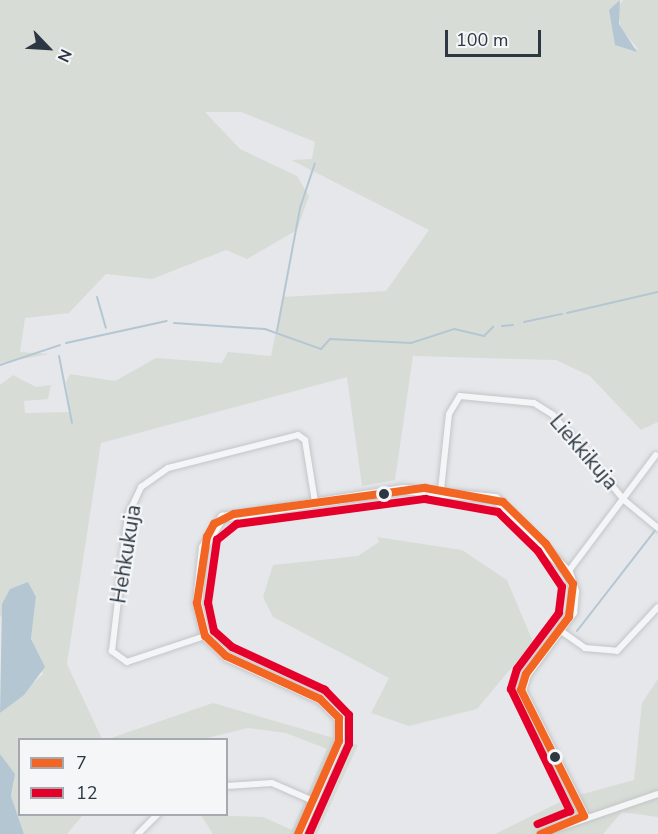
<!DOCTYPE html>
<style>
body{margin:0}
#map{position:relative;width:658px;height:834px;overflow:hidden;background:#e5e7ea;font-family:"Nunito Sans",sans-serif}
div>[style]{position:absolute}
[style*='--x']{left:calc(var(--x)*1px);top:calc(var(--y)*1px);width:calc(var(--w)*1px);rotate:calc(var(--a)*1deg)}
.green>*{inset:0;background:#d7ddd6}
.water>*{inset:0;background:#b5c6d3}
.stream>*{height:2px;margin:-1px;padding:0 1px;transform-origin:1px;border-radius:1px;background:#b5c6d3}
.roads{filter:drop-shadow(0 0 2px #c3c5c8) drop-shadow(0 0 2px #c3c5c8)}
.street>*{height:6px;margin:-3px;padding:0 3px;transform-origin:3px;border-radius:3px;background:#f4f5f6}
.secondary>*{height:9px;margin:-4.5px;padding:0 4.5px;transform-origin:4.5px;border-radius:4.5px;background:#f7f8f8}
.bus-1>*{height:8px;margin:-4px;padding:0 4px;transform-origin:4px;border-radius:4px;background:#f26522}
.bus-2>*{height:8px;margin:-4px;padding:0 4px;transform-origin:4px;border-radius:4px;background:#e4002b}
.dots>*{width:16px;height:16px;translate:-50% -50%;box-sizing:border-box;border:3px solid #f4f6f8;border-radius:50%}
span{translate:-50% -50%;white-space:nowrap;text-align:center;line-height:1.15;-webkit-text-stroke:4.5px #f4f6f8;paint-order:stroke}
.street-label{font-size:21px;color:#2c3743}
.legend{position:absolute;left:18px;top:738px;width:210px;height:78px;box-sizing:border-box;background:#f4f6f8;border:2px solid #a4aab0;margin:0;padding:8px 10px;list-style:none;font-size:18px;color:#2c3743}
.legend li{display:flex;align-items:center;gap:12px;height:30px}
.legend b{width:30px;border:2px solid #a4aab0}
.north{position:absolute;left:18px;top:18px;width:60px;height:60px;-webkit-text-stroke:4px #f4f6f8;paint-order:stroke;rotate:115deg;font-size:16px;font-weight:700;line-height:24px;text-align:center;color:#2c3743}
.north::after{content:'';display:block;margin:auto;width:21px;height:27px;background:#2c3743;clip-path:polygon(50% 0,100% 100%,50% 72%,0 100%)}
.scale{position:absolute;left:445px;top:30px;width:96px;height:27px;box-sizing:border-box;border:3px solid #2c3743;border-top:0;padding-left:8px;font-size:18px;line-height:21px;white-space:nowrap;color:#2c3743;-webkit-text-stroke:4px #f4f6f8;paint-order:stroke}
</style>
<div id="map">
<div class="green">
<i style="clip-path:polygon(0 0,620px 0,609px 12px,616px 39px,639px 50px,621px 29px,617px 9px,623px 0,658px 0,658px 422px,641px 430px,590px 376px,556px 360px,413px 356px,395px 480px,362px 486px,347px 377px,101px 443px,67px 664px,102px 739px,20px 740px,20px 814px,83px 815px,67px 834px,24px 834px,11px 796px,14px 783px,0 754px,0 713px,43px 674px,31px 639px,36px 597px,0 617px,0 385px,13px 375px,36px 387px,51px 385px,48px 399px,24px 401px,25px 413px,70px 412px,66px 382px,70px 374px,115px 381px,156px 358px,222px 363px,228px 352px,271px 356px,283px 297px,386px 291px,429px 230px,291px 160px,312px 159px,315px 142px,241px 112px,205px 112px,240px 149px,297px 176px,309px 196px,297px 230px,247px 259px,226px 250px,152px 279px,106px 274px,69px 313px,25px 318px,20px 352px,50px 354px,0 363px)"></i>
<i style="clip-path:polygon(377px 537px,462px 550px,507px 580px,533px 642px,477px 709px,409px 726px,371px 713px,389px 678px,273px 617px,263px 597px,273px 565px,358px 556px,379px 542px)"></i>
<i style="clip-path:polygon(658px 679px,658px 817px,622px 812px,603px 834px,495px 834px,568px 798px,634px 780px,642px 703px)"></i>
<i style="clip-path:polygon(213px 703px,358px 745px,317px 834px,213px 834px,201px 815px,263px 817px,292px 830px,327px 749px,286px 733px,248px 728px,203px 739px,105px 740px)"></i>
</div>
<div class="water">
<i style="clip-path:polygon(620px 0,619px 24px,637px 52px,615px 45px,609px 10px)"></i>
<i style="clip-path:polygon(28px 582px,36px 597px,31px 639px,45px 667px,24px 695px,0 713px,2px 604px,10px 589px)"></i>
<i style="clip-path:polygon(0 754px,15px 774px,11px 796px,24px 834px,0 834px)"></i>
</div>
<div class="stream">
<i style="--x:97;--y:297;--w:32;--a:74"></i>
<i style="--x:567;--y:313;--w:93;--a:-13"></i>
<i style="--x:524;--y:322;--w:39;--a:-12"></i>
<i style="--x:174;--y:323;--w:91;--a:3.8"></i>
<i style="--x:265;--y:329;--w:59;--a:19.7"></i>
<i style="--x:321;--y:349;--w:13;--a:-48"></i>
<i style="--x:330;--y:339;--w:81;--a:2.8"></i>
<i style="--x:411;--y:343;--w:45;--a:-18"></i>
<i style="--x:454;--y:329;--w:31;--a:13"></i>
<i style="--x:484;--y:336;--w:13;--a:-45"></i>
<i style="--x:502;--y:326;--w:11;--a:-5"></i>
<i style="--x:277;--y:331;--w:125;--a:-79.4"></i>
<i style="--x:300;--y:208;--w:47;--a:-71.6"></i>
<i style="--x:66;--y:343;--w:103;--a:-12.3"></i>
<i style="--x:59;--y:356;--w:68;--a:79"></i>
<i style="--x:0;--y:365;--w:63;--a:-18.4"></i>
<i style="--x:577;--y:631;--w:129;--a:-52.2"></i>
</div>
<div class="roads">
<div class="street">
<i style="--x:441;--y:490;--w:76;--a:-84"></i>
<i style="--x:449;--y:414;--w:21;--a:-59"></i>
<i style="--x:460;--y:396;--w:74;--a:5.4"></i>
<i style="--x:534;--y:403;--w:22;--a:32"></i>
<i style="--x:553;--y:415;--w:111;--a:50.1"></i>
<i style="--x:624;--y:500;--w:44;--a:39.5"></i>
<i style="--x:568;--y:572;--w:146;--a:-53.1"></i>
<i style="--x:561;--y:631;--w:29;--a:35"></i>
<i style="--x:585;--y:648;--w:32;--a:5"></i>
<i style="--x:617;--y:651;--w:60;--a:-47"></i>
<i style="--x:205;--y:636;--w:82;--a:161.6"></i>
<i style="--x:127;--y:662;--w:19;--a:-144"></i>
<i style="--x:112;--y:651;--w:137;--a:-83.3"></i>
<i style="--x:128;--y:515;--w:31;--a:-65"></i>
<i style="--x:141;--y:487;--w:33;--a:-35"></i>
<i style="--x:168;--y:468;--w:134;--a:-14.2"></i>
<i style="--x:298;--y:435;--w:9;--a:36"></i>
<i style="--x:305;--y:440;--w:63;--a:80.8"></i>
<i style="--x:226;--y:786;--w:46;--a:-3.7"></i>
<i style="--x:272;--y:783;--w:45;--a:23.7"></i>
<i style="--x:138;--y:834;--w:28;--a:-45"></i>
<i style="--x:541;--y:834;--w:124;--a:-18.9"></i>
</div>
<div class="secondary">
<i style="--x:298;--y:834;--w:102;--a:-66.2"></i>
<i style="--x:339;--y:741;--w:23;--a:-90"></i>
<i style="--x:339;--y:718;--w:27;--a:-135"></i>
<i style="--x:320;--y:699;--w:103;--a:-155.4"></i>
<i style="--x:226;--y:656;--w:29;--a:-136"></i>
<i style="--x:205;--y:636;--w:34;--a:-104"></i>
<i style="--x:197;--y:603;--w:56;--a:-83.9"></i>
<i style="--x:203;--y:547;--w:36;--a:-58"></i>
<i style="--x:222;--y:517;--w:183;--a:-8.8"></i>
<i style="--x:403;--y:489;--w:92;--a:5.6"></i>
<i style="--x:495;--y:498;--w:104;--a:45.4"></i>
<i style="--x:568;--y:572;--w:20;--a:72"></i>
<i style="--x:574;--y:591;--w:21;--a:95"></i>
<i style="--x:572;--y:612;--w:77;--a:126.6"></i>
<i style="--x:526;--y:674;--w:17;--a:107"></i>
<i style="--x:521;--y:690;--w:141;--a:63.4"></i>
</div>
</div>
<div class="bus-1">
<i style="--x:298;--y:834;--w:102;--a:-66.2"></i>
<i style="--x:339;--y:741;--w:23;--a:-90"></i>
<i style="--x:339;--y:718;--w:27;--a:-135"></i>
<i style="--x:320;--y:699;--w:103;--a:-155.4"></i>
<i style="--x:226;--y:656;--w:29;--a:-136"></i>
<i style="--x:205;--y:636;--w:34;--a:-104"></i>
<i style="--x:197;--y:603;--w:67;--a:-81.4"></i>
<i style="--x:207;--y:537;--w:15;--a:-62"></i>
<i style="--x:214;--y:524;--w:22;--a:-27"></i>
<i style="--x:234;--y:514;--w:193;--a:-7.8"></i>
<i style="--x:425;--y:488;--w:79;--a:10.2"></i>
<i style="--x:503;--y:502;--w:60;--a:44.3"></i>
<i style="--x:546;--y:544;--w:48;--a:56"></i>
<i style="--x:573;--y:584;--w:33;--a:97"></i>
<i style="--x:569;--y:617;--w:71;--a:127"></i>
<i style="--x:526;--y:674;--w:17;--a:107"></i>
<i style="--x:521;--y:690;--w:141;--a:63.4"></i>
<i style="--x:584;--y:816;--w:47;--a:157.3"></i>
</div>
<div class="bus-2">
<i style="--x:309;--y:834;--w:98;--a:-66"></i>
<i style="--x:349;--y:744;--w:29;--a:-90"></i>
<i style="--x:349;--y:715;--w:35;--a:-134"></i>
<i style="--x:325;--y:690;--w:102;--a:-155.2"></i>
<i style="--x:232;--y:647;--w:24;--a:-138"></i>
<i style="--x:214;--y:631;--w:29;--a:-102"></i>
<i style="--x:208;--y:603;--w:64;--a:-81.9"></i>
<i style="--x:217;--y:540;--w:26;--a:-39"></i>
<i style="--x:237;--y:524;--w:190;--a:-7.6"></i>
<i style="--x:425;--y:499;--w:74;--a:10.1"></i>
<i style="--x:498;--y:512;--w:56;--a:44.3"></i>
<i style="--x:538;--y:551;--w:43;--a:56.3"></i>
<i style="--x:562;--y:587;--w:26;--a:97"></i>
<i style="--x:559;--y:613;--w:70;--a:126.9"></i>
<i style="--x:517;--y:669;--w:21;--a:107"></i>
<i style="--x:511;--y:689;--w:136;--a:64.2"></i>
<i style="--x:570;--y:811;--w:35;--a:158"></i>
</div>
<div class="dots">
<i style="left:384px;top:494px;background:#2c3743"></i>
<i style="left:555px;top:757px;background:#2c3743"></i>
</div>
<div class="street-label">
<span style="left:584px;top:452px;rotate:49deg">Liekkikuja</span>
<span style="left:126px;top:554px;rotate:-81deg">Hehkukuja</span>
</div>
<ul class="legend">
<li><b style="height:8px;background:#f26522"></b>7</li>
<li><b style="height:8px;background:#e4002b"></b>12</li>
</ul>
<div class="north">N</div>
<div class="scale">100 m</div>
</div>
